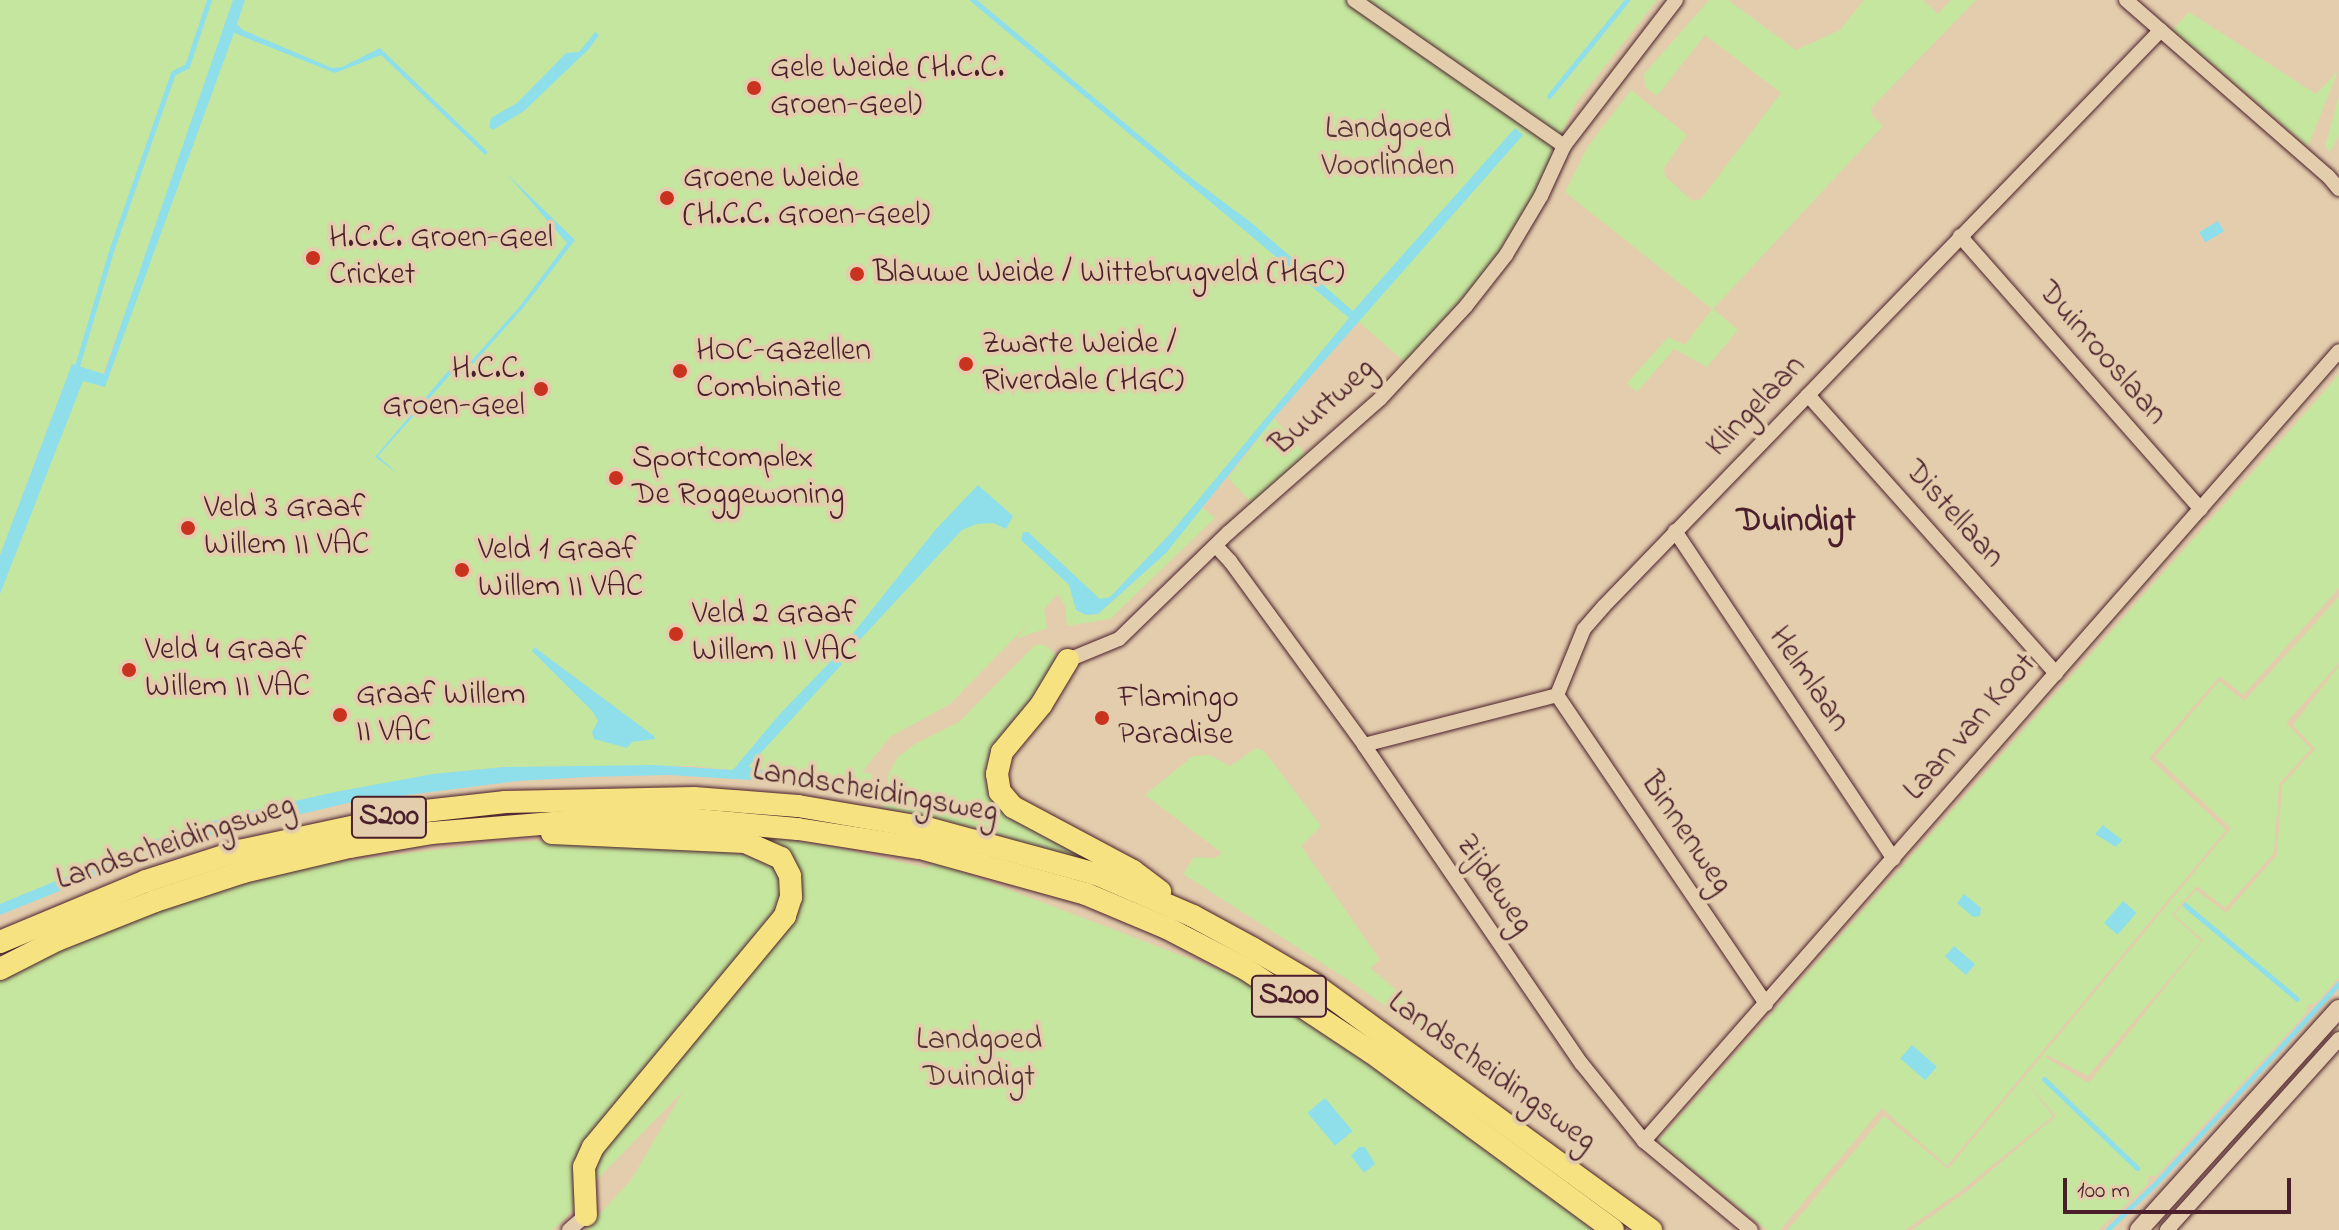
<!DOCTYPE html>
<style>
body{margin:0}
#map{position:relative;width:2339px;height:1230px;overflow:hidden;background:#e4cdad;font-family:"Indie Flower",sans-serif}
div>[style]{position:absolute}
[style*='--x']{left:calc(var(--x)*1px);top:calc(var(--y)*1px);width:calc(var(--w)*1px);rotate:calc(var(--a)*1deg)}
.green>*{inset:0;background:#c5e69e}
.water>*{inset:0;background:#8fdfeb;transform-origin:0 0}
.stream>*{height:5px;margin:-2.5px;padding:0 2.5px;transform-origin:2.5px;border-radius:2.5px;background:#8fdfeb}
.roads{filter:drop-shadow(0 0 2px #4a1f2b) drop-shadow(0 0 2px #4a1f2b)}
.minor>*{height:14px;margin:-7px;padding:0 7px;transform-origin:7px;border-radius:7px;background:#e4cdad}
.tertiary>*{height:18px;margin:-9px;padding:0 9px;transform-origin:9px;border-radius:9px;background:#e4cdad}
.primary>*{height:22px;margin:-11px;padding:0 11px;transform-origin:11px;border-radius:11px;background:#f6e281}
.dots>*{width:22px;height:22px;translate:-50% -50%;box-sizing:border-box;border:4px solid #e4cdad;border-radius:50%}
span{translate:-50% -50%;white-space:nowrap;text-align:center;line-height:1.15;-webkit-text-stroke:8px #e4cdad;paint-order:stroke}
.shield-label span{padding:2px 6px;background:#e4cdad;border:2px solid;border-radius:6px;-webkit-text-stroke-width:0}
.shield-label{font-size:30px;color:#4a1f2b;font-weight:700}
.poi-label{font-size:32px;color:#4a1f2b}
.left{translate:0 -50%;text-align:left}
.right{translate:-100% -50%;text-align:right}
.park-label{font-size:32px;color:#563336}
.street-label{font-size:32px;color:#4a1f2b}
.neighbourhood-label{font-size:34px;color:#4a1f2b;font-weight:700}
.scale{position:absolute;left:2063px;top:1178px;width:228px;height:36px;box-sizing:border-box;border:4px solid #4a1f2b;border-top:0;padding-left:10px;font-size:24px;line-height:28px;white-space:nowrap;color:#4a1f2b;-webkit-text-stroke:6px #e4cdad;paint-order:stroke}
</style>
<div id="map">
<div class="green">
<i style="clip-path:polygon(0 0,1657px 0,1576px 103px,1524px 216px,1486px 271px,1405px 362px,1339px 305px,1337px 307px,1350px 318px,1169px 535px,1110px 597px,1076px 610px,1086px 615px,1098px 614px,1166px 553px,1202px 507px,1215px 518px,1110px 619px,1067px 626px,1065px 606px,1058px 594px,1044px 609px,1047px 628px,1016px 639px,1033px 619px,950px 704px,890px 737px,862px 772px,872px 774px,870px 786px,695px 766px,504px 767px,433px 774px,129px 851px,0 904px,0 576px,76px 371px,104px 380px,145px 259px,103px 374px,72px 364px,0 555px)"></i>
<i style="clip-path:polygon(1709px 0,1728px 0,1796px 50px,1840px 30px,1864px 0,1923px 0,1938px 14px,1951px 0,1976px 0,1871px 108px,1871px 114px,1883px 126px,1713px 309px,1738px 330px,1707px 367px,1674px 349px,1637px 392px,1627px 383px,1668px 337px,1685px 345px,1712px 309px,1565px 192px,1588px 146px,1631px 90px,1687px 135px,1664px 168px,1665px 176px,1692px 201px,1701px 199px,1781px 93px,1705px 35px,1657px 96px,1645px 87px,1644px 74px)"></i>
<i style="clip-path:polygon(2189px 12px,2316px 94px,2338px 71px,2308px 146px,2173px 30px)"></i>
<i style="clip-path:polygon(2339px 96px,2339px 135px,2330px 152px,2325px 146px)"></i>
<i style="clip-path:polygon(2339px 375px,2339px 588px,2243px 695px,2220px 676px,2149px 758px,2226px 830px,1947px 1166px,1882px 1108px,1780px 1230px,1767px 1230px,1658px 1141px)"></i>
<i style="clip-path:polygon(1274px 418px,1306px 455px,1252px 503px,1228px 478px)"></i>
<i style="clip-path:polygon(2339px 597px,2339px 663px,2286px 723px,2311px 749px,2279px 784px,2274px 853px,2225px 908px,2197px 886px,2172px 915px,2201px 941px,2088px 1076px,2047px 1055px,2045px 1057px,2089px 1083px,2203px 940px,2174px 915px,2196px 890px,2226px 913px,2277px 855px,2282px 785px,2315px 749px,2293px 725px,2339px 666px,2339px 977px,2316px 1003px,2308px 1005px,2306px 1013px,2156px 1176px,2149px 1176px,2147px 1185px,2098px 1230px,1912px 1230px,1966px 1192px,2056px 1116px,2025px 1080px,2053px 1116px,1962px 1190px,1905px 1230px,1788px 1230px,1884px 1116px,1948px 1169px,2231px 828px,2155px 757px,2219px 681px,2244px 701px)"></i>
<i style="clip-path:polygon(1035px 645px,1045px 645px,1060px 659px,989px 784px,1099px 858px,1100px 869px,985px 830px,882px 807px,889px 773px,898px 757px,915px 744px,959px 722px)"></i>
<i style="clip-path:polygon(1256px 748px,1264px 751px,1321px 826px,1301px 846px,1380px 960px,1370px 968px,1451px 1036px,1486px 1077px,1350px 981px,1183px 874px,1194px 857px,1215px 858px,1222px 853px,1145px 795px,1193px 756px,1210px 755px,1230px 766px)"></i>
<i style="clip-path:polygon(756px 835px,834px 847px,927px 868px,934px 861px,1235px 976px,1278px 998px,1561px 1202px,1593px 1230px,585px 1230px,631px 1180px,684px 1090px,573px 1204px,575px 1208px,553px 1230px,0 1230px,0 978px,13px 971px,115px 926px,244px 882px,318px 864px,492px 843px,538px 841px,718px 849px,753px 857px)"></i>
</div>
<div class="water">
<i style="clip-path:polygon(233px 0,245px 0,237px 24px,243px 30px,332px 68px,342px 67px,380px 48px,488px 152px,485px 155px,381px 55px,335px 73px,234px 33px,105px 387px,83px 381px,0 594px,0 555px,72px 364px,104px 374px)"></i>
<i style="clip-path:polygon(969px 0,977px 0,1186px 174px,1253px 224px,1353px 311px,1515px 128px,1523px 135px,1274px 418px,1166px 553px,1098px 614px,1086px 615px,1076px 610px,1069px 585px,1021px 540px,1023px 532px,1028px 532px,1100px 599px,1110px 597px,1169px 535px,1349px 318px)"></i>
<i style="clip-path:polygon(595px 32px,599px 35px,588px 50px,524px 111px,493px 130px,489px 127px,491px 118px,517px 103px,566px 53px,579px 52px)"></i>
<i style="clip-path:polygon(506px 173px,575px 240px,523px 308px,474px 363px,450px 375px,378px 456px,397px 473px,375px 457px,448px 371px,472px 360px,520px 306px,567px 243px)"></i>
<i style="left:2218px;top:221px;width:12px;height:22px;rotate:59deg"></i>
<i style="clip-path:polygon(978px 485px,1013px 516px,1006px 529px,993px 523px,977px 524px,962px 530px,854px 646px,851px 644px,847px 641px,936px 529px)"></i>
<i style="clip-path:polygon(534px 647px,654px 736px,655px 739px,632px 742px,627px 748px,594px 739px,592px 732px,598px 721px,593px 712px,532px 651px)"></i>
<i style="clip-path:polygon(835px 657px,842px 664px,748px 767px,786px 773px,785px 782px,668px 775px,588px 777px,518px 781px,352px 802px,225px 832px,139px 859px,0 915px,0 904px,162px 837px,233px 815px,335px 792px,433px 774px,504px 767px,654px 765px,733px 770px,778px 716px)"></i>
<i style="clip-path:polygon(801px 776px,845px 782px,845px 788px,800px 783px)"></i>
<i style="clip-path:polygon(2103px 825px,2122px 840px,2116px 847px,2095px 834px)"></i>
<i style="clip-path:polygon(1964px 894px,1981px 908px,1980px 916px,1973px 917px,1957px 903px)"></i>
<i style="left:2123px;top:901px;width:18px;height:29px;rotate:41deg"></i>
<i style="left:1954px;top:946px;width:28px;height:14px;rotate:41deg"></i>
<i style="left:1912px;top:1045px;width:33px;height:18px;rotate:41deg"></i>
<i style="left:1325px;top:1098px;width:43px;height:23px;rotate:50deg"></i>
<i style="clip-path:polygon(1359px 1147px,1365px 1147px,1375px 1164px,1364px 1173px,1351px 1156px)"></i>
</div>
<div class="stream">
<i style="--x:1549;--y:96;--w:124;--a:-50.9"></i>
<i style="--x:77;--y:366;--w:123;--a:-73.5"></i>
<i style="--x:112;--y:248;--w:185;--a:-70.8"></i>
<i style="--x:173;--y:73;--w:16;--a:-27"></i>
<i style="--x:187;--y:66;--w:70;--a:-71.6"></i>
<i style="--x:2185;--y:905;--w:146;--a:40"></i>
<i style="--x:2044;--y:1079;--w:129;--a:43.7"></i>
<i style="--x:2107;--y:1230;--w:66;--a:-43.8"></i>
<i style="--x:2155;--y:1184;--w:273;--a:-47.5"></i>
</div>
<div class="roads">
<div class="minor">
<i style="--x:1354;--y:0;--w:256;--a:34.8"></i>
<i style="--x:2126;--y:0;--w:268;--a:41.1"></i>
<i style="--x:2328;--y:176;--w:17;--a:50"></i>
<i style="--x:1960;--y:236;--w:364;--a:48.6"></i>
<i style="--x:1808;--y:395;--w:373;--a:48.3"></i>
<i style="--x:1675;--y:531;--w:394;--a:56.3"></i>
<i style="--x:1216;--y:546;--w:21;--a:47"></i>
<i style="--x:1230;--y:561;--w:228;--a:53.9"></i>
<i style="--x:1364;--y:745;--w:386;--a:55.7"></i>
<i style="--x:1582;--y:1064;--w:99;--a:51.2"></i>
<i style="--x:1644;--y:1141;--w:139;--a:39.8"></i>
<i style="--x:1068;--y:660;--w:55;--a:-22.4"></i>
<i style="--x:1119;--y:639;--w:153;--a:-44.2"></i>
<i style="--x:1229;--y:532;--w:201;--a:-41.4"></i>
<i style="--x:1380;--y:399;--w:127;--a:-47.2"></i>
<i style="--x:1466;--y:306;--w:65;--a:-51.9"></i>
<i style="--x:1506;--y:255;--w:69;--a:-59.3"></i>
<i style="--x:1541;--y:196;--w:55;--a:-65.3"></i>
<i style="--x:1564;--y:146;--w:184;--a:-52.5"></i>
<i style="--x:1557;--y:695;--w:373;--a:55.9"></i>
<i style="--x:1364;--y:745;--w:199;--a:-14.5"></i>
<i style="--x:1557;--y:695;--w:71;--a:-67.8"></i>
<i style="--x:1584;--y:629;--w:30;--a:-49"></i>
<i style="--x:1604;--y:606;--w:801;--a:-45.96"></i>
<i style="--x:1644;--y:1141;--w:1052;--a:-48.66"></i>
<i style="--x:569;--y:1230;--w:23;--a:-41"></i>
<i style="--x:2167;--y:1230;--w:257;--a:-48"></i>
</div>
<div class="tertiary">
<i style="--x:2139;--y:1230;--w:298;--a:-47.9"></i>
</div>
<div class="primary">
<i style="--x:1068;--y:660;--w:52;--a:121"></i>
<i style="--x:1041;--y:705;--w:61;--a:129.7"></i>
<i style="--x:1002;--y:752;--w:23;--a:103"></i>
<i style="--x:997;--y:774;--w:18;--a:81"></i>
<i style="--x:1000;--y:792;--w:20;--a:49"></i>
<i style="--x:1013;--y:807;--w:136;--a:28.1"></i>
<i style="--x:1133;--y:871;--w:34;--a:37"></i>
<i style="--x:552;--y:833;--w:193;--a:2.7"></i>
<i style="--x:745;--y:842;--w:39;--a:24"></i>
<i style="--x:781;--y:858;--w:20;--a:63"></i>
<i style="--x:790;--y:876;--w:21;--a:87"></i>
<i style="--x:791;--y:897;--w:20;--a:108"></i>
<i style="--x:785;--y:916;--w:300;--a:129.7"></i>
<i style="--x:593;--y:1147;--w:22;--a:114"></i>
<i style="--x:584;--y:1167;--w:48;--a:87.6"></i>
<i style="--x:0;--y:942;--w:158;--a:-22.7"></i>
<i style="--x:146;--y:881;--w:98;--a:-17.9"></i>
<i style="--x:239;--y:851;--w:190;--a:-12.1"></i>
<i style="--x:425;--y:811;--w:81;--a:-6.4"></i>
<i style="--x:505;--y:802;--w:189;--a:-1.2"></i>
<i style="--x:694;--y:798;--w:104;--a:4.4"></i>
<i style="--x:798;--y:806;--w:131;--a:9.7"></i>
<i style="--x:927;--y:828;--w:175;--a:15.2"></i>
<i style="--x:1096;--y:874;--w:106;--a:23.4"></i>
<i style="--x:1193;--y:916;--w:67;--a:28.5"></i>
<i style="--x:1252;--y:948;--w:73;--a:30.4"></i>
<i style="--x:1315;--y:985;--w:416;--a:36.1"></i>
<i style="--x:0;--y:969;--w:64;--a:-27"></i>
<i style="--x:57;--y:940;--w:105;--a:-21.7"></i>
<i style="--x:155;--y:901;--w:93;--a:-18.2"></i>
<i style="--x:243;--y:872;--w:110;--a:-13.2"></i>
<i style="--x:350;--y:847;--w:82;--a:-9.8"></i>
<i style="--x:431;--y:833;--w:159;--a:-4.7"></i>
<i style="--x:589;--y:820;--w:97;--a:-0.6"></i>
<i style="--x:686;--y:819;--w:112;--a:5.1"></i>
<i style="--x:798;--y:829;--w:123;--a:8.9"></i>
<i style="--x:920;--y:848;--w:172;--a:15.5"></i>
<i style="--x:1086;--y:894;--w:88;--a:22.8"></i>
<i style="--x:1167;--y:928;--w:87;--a:27.5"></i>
<i style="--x:1244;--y:968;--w:152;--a:33.5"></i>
<i style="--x:1371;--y:1052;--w:300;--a:36.3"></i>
</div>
</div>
<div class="dots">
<i style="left:754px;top:88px;background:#c8321e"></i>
<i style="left:667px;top:198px;background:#c8321e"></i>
<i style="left:313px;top:258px;background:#c8321e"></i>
<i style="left:857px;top:274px;background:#c8321e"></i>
<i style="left:966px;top:364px;background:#c8321e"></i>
<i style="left:680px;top:371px;background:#c8321e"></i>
<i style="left:541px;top:389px;background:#c8321e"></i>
<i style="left:616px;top:478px;background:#c8321e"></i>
<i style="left:188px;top:528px;background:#c8321e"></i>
<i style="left:462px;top:570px;background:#c8321e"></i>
<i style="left:676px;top:634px;background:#c8321e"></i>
<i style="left:129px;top:670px;background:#c8321e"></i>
<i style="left:340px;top:715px;background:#c8321e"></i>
<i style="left:1102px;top:718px;background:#c8321e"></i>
</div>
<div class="shield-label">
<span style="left:389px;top:817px">S200</span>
<span style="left:1289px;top:996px">S200</span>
</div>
<div class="poi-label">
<span class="left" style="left:770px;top:88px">Gele Weide (H.C.C.<br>Groen-Geel)</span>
<span class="left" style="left:683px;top:198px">Groene Weide<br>(H.C.C. Groen-Geel)</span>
<span class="left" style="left:329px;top:258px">H.C.C. Groen-Geel<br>Cricket</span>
<span class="left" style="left:873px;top:274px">Blauwe Weide / Wittebrugveld (HGC)</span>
<span class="left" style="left:982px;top:364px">Zwarte Weide /<br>Riverdale (HGC)</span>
<span class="left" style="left:696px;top:371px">HOC-Gazellen<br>Combinatie</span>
<span class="right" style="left:525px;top:389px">H.C.C.<br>Groen-Geel</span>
<span class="left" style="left:632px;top:478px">Sportcomplex<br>De Roggewoning</span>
<span class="left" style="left:204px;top:528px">Veld 3 Graaf<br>Willem II VAC</span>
<span class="left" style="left:478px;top:570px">Veld 1 Graaf<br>Willem II VAC</span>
<span class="left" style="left:692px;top:634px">Veld 2 Graaf<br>Willem II VAC</span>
<span class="left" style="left:145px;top:670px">Veld 4 Graaf<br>Willem II VAC</span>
<span class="left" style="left:356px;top:715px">Graaf Willem<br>II VAC</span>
<span class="left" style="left:1118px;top:718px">Flamingo<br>Paradise</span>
</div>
<div class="park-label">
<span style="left:1388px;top:149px">Landgoed<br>Voorlinden</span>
<span style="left:979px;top:1060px">Landgoed<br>Duindigt</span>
</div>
<div class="street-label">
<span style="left:2101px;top:354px;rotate:49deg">Duinrooslaan</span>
<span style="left:1757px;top:407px;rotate:-46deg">Klingelaan</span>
<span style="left:1324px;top:408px;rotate:-42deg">Buurtweg</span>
<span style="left:1953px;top:515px;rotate:48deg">Distellaan</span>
<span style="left:1808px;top:680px;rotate:56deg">Helmlaan</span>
<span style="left:1971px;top:728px;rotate:-49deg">Laan van Koot</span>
<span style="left:875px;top:793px;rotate:10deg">Landscheidingsweg</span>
<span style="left:1685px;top:834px;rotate:56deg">Binnenweg</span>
<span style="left:176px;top:844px;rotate:-18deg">Landscheidingsweg</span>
<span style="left:1493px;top:885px;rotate:56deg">Zijdeweg</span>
<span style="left:1491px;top:1073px;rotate:36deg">Landscheidingsweg</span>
</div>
<div class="neighbourhood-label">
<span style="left:1796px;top:523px">Duindigt</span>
</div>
<div class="scale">100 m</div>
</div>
